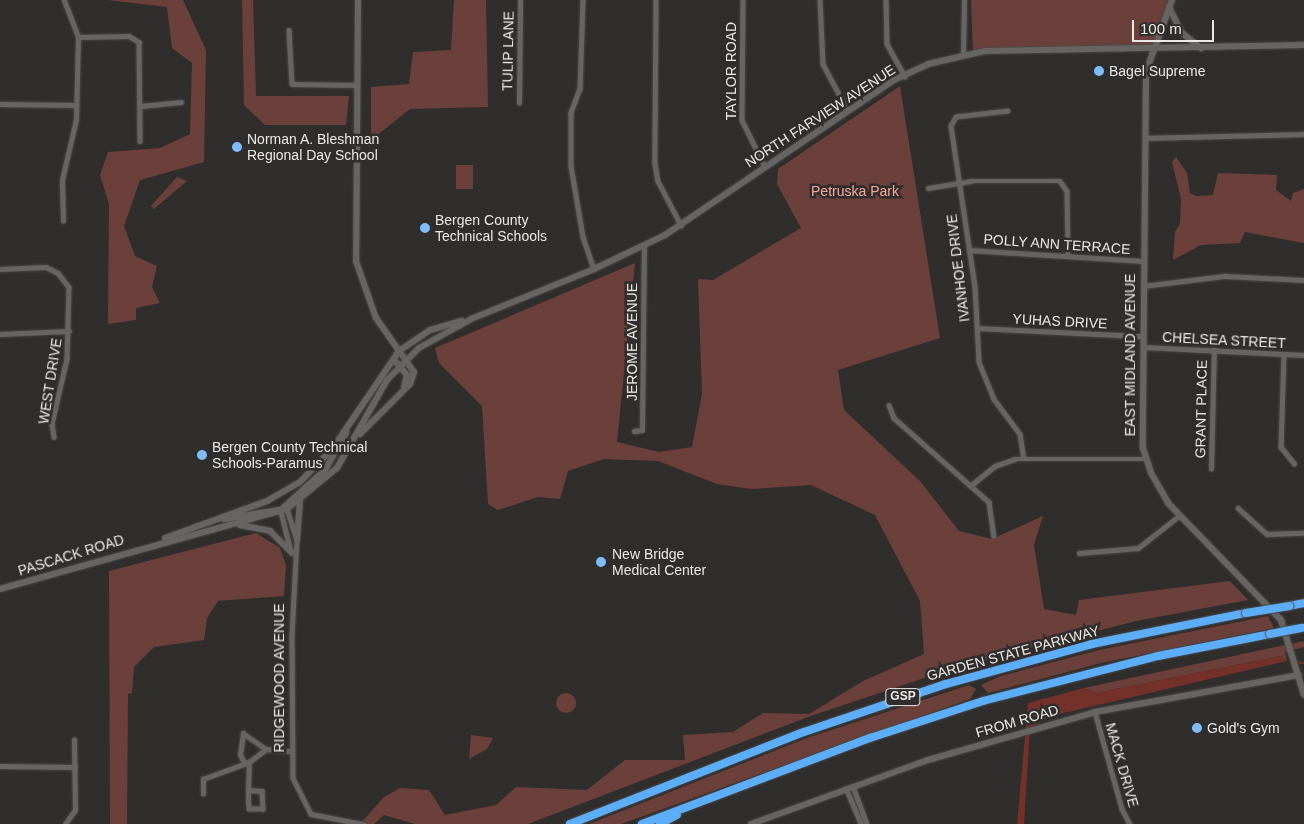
<!DOCTYPE html>
<style>
body{margin:0}
#map{position:relative;width:1304px;height:824px;overflow:hidden;background:#302d2d;font-family:Helvetica,sans-serif}
div>[style]{position:absolute}
[style*='--x']{left:calc(var(--x)*1px);top:calc(var(--y)*1px);width:calc(var(--w)*1px);rotate:calc(var(--a)*1deg)}
.green>*{inset:0;background:#6c403a;transform-origin:0 0}
.round{border-radius:50%}
.water>*{inset:0;background:#74312a}
.stream>*{height:2px;margin:-1px;padding:0 1px;transform-origin:1px;border-radius:1px;background:#74312a}
.roads{filter:drop-shadow(0 0 1px #4a4848) drop-shadow(0 0 1px #4a4848)}
.street>*{height:4.5px;margin:-2.25px;padding:0 2.25px;transform-origin:2.25px;border-radius:2.25px;background:#676464}
.secondary>*{height:6px;margin:-3px;padding:0 3px;transform-origin:3px;border-radius:3px;background:#676464}
.highway>*{height:8px;margin:-4px;padding:0 4px;transform-origin:4px;border-radius:4px;background:#5daefa}
.bridges{filter:drop-shadow(0 0 1px #4a4848) drop-shadow(0 0 1px #4a4848)}
.highway-bridge>*{height:8px;margin:-4px;padding:0 4px;transform-origin:4px;border-radius:4px;background:#5daefa}
.dots>*{width:14px;height:14px;translate:-50% -50%;box-sizing:border-box;border:2px solid #302d2d;border-radius:50%}
span{translate:-50% -50%;white-space:nowrap;text-align:center;line-height:1.15;-webkit-text-stroke:5px #302d2d;paint-order:stroke}
.shield-label span{padding:1px 4px;background:#302d2d;border:1px solid;border-radius:4px;-webkit-text-stroke-width:0}
.shield-label{font-size:12px;color:#eae9e8;font-weight:700}
.street-label{font-size:14px;color:#eae9e8}
.poi-label{font-size:14px;color:#eae9e8}
.left{translate:0 -50%;text-align:left}
.park-label{font-size:14px;color:#fba89c}
.scale{position:absolute;left:1132px;top:20px;width:82px;height:22px;box-sizing:border-box;border:2px solid #eae9e8;border-top:0;padding-left:6px;font-size:15px;line-height:18px;white-space:nowrap;color:#eae9e8;-webkit-text-stroke:4px #302d2d;paint-order:stroke}
</style>
<div id="map">
<div class="green">
<i style="clip-path:polygon(108px 0,183px 0,206px 50px,204px 162px,140px 180px,124px 226px,135px 256px,157px 266px,152px 287px,160px 303px,136px 308px,136px 320px,108px 324px,109px 204px,100px 175px,108px 152px,160px 148px,190px 134px,192px 63px,172px 48px,167px 7px)"></i>
<i style="clip-path:polygon(242px 0,253px 0,256px 96px,349px 96px,346px 125px,265px 125px,244px 105px)"></i>
<i style="clip-path:polygon(454px 0,486px 0,488px 107px,410px 109px,371px 140px,371px 87px,409px 84px,413px 52px,451px 50px)"></i>
<i style="clip-path:polygon(971px 0,1172px 0,1153px 50px,973px 52px)"></i>
<i style="clip-path:polygon(900px 86px,940px 338px,838px 370px,844px 410px,920px 481px,959px 531px,992px 539px,1043px 516px,1034px 545px,1044px 609px,1076px 615px,1079px 600px,1230px 581px,1248px 600px,1136px 621px,957px 667px,808px 717px,528px 824px,415px 824px,384px 815px,374px 824px,360px 824px,384px 797px,400px 788px,429px 790px,445px 815px,496px 805px,516px 787px,587px 790px,625px 760px,685px 760px,683px 735px,733px 732px,763px 713px,809px 714px,863px 681px,924px 654px,920px 601px,875px 515px,811px 485px,751px 489px,717px 484px,658px 461px,604px 459px,568px 471px,560px 499px,538px 497px,498px 510px,488px 504px,482px 406px,439px 363px,435px 348px,635px 263px,617px 442px,659px 452px,692px 447px,702px 394px,698px 279px,713px 280px,801px 228px,777px 184px,778px 169px)"></i>
<i style="clip-path:polygon(1176px 157px,1187px 173px,1190px 193px,1196px 196px,1213px 195px,1218px 173px,1277px 175px,1276px 190px,1291px 201px,1293px 193px,1304px 189px,1304px 243px,1245px 232px,1240px 243px,1201px 245px,1173px 260px,1175px 232px,1180px 224px,1181px 199px,1172px 162px)"></i>
<i style="left:456px;top:165px;width:17px;height:24px"></i>
<i style="clip-path:polygon(177px 177px,187px 181px,154px 209px,151px 206px)"></i>
<i style="clip-path:polygon(256px 533px,280px 548px,286px 565px,284px 596px,218px 601px,207px 618px,204px 640px,154px 647px,134px 667px,132px 693px,128px 694px,127px 824px,110px 824px,109px 571px)"></i>
<i style="clip-path:polygon(1268px 616px,1274px 628px,1101px 663px,988px 693px,981px 685px,1001px 676px,1099px 650px)"></i>
<i style="clip-path:polygon(1304px 641px,1304px 647px,1285px 652px,1287px 661px,1281px 656px,1096px 693px,1084px 688px)"></i>
<i style="clip-path:polygon(969px 685px,976px 689px,970px 699px,621px 824px,589px 824px,807px 738px)"></i>
<i class="round" style="left:556px;top:693px;width:20px;height:20px"></i>
<i style="clip-path:polygon(471px 735px,493px 738px,487px 749px,469px 759px)"></i>
</div>
<div class="water">
<i style="clip-path:polygon(1281px 656px,1287px 661px,1051px 716px,1030px 728px,1024px 824px,1017px 824px,1028px 703px,1084px 688px,1096px 693px)"></i>
</div>
<div class="stream">
<i style="--x:1296;--y:662;--w:8;--a:7"></i>
</div>
<div class="roads">
<div class="street">
<i style="--x:583;--y:0;--w:89;--a:91.9"></i>
<i style="--x:580;--y:89;--w:26;--a:111"></i>
<i style="--x:571;--y:113;--w:53;--a:90"></i>
<i style="--x:571;--y:166;--w:72;--a:80.4"></i>
<i style="--x:583;--y:237;--w:34;--a:71"></i>
<i style="--x:656;--y:0;--w:163;--a:90.4"></i>
<i style="--x:655;--y:163;--w:18;--a:81"></i>
<i style="--x:658;--y:181;--w:50;--a:62.4"></i>
<i style="--x:743;--y:0;--w:120;--a:90.5"></i>
<i style="--x:742;--y:120;--w:52;--a:63.9"></i>
<i style="--x:820;--y:0;--w:64;--a:87.3"></i>
<i style="--x:823;--y:64;--w:53;--a:62"></i>
<i style="--x:886;--y:0;--w:44;--a:88.7"></i>
<i style="--x:887;--y:44;--w:37;--a:61"></i>
<i style="--x:289;--y:30;--w:54;--a:86.8"></i>
<i style="--x:292;--y:84;--w:65;--a:0.9"></i>
<i style="--x:78;--y:37;--w:51;--a:-1.1"></i>
<i style="--x:129;--y:36;--w:12;--a:31"></i>
<i style="--x:139;--y:42;--w:99;--a:89.4"></i>
<i style="--x:963;--y:54;--w:54;--a:-88.9"></i>
<i style="--x:519;--y:103;--w:103;--a:-89.4"></i>
<i style="--x:0;--y:104;--w:76;--a:0.8"></i>
<i style="--x:141;--y:106;--w:40;--a:-5.7"></i>
<i style="--x:1008;--y:111;--w:52;--a:173.4"></i>
<i style="--x:956;--y:117;--w:10;--a:119"></i>
<i style="--x:951;--y:126;--w:163;--a:81.5"></i>
<i style="--x:975;--y:287;--w:75;--a:86.9"></i>
<i style="--x:979;--y:362;--w:40;--a:68"></i>
<i style="--x:994;--y:399;--w:44;--a:53.4"></i>
<i style="--x:1020;--y:434;--w:24;--a:81"></i>
<i style="--x:1145;--y:138;--w:159;--a:-1.4"></i>
<i style="--x:928;--y:188;--w:44;--a:-9.2"></i>
<i style="--x:971;--y:181;--w:89;--a:0"></i>
<i style="--x:1060;--y:181;--w:12;--a:55"></i>
<i style="--x:1067;--y:191;--w:65;--a:89.1"></i>
<i style="--x:63;--y:221;--w:41;--a:-91.4"></i>
<i style="--x:62;--y:180;--w:62;--a:-76.9"></i>
<i style="--x:76;--y:120;--w:83;--a:-88.6"></i>
<i style="--x:78;--y:37;--w:40;--a:-111"></i>
<i style="--x:969;--y:250;--w:174;--a:3.6"></i>
<i style="--x:0;--y:269;--w:46;--a:-2.5"></i>
<i style="--x:46;--y:267;--w:13;--a:27"></i>
<i style="--x:58;--y:273;--w:18;--a:52"></i>
<i style="--x:69;--y:287;--w:72;--a:91.6"></i>
<i style="--x:67;--y:359;--w:67;--a:103"></i>
<i style="--x:52;--y:424;--w:13;--a:81"></i>
<i style="--x:1143;--y:286;--w:83;--a:-7"></i>
<i style="--x:1225;--y:276;--w:79;--a:2.9"></i>
<i style="--x:977;--y:328;--w:166;--a:2.8"></i>
<i style="--x:0;--y:334;--w:69;--a:-2.5"></i>
<i style="--x:1143;--y:347;--w:161;--a:2.8"></i>
<i style="--x:1284;--y:354;--w:93;--a:91.8"></i>
<i style="--x:1281;--y:447;--w:21;--a:51"></i>
<i style="--x:889;--y:405;--w:14;--a:69"></i>
<i style="--x:894;--y:418;--w:127;--a:41.5"></i>
<i style="--x:989;--y:502;--w:34;--a:82"></i>
<i style="--x:634;--y:431;--w:8;--a:-7"></i>
<i style="--x:642;--y:430;--w:184;--a:-89.4"></i>
<i style="--x:1211;--y:469;--w:119;--a:-88.6"></i>
<i style="--x:970;--y:486;--w:32;--a:-39"></i>
<i style="--x:995;--y:466;--w:21;--a:-19"></i>
<i style="--x:1015;--y:459;--w:131;--a:0"></i>
<i style="--x:1238;--y:508;--w:39;--a:42"></i>
<i style="--x:1267;--y:534;--w:37;--a:-2"></i>
<i style="--x:287;--y:509;--w:33;--a:72"></i>
<i style="--x:297;--y:540;--w:95;--a:93"></i>
<i style="--x:292;--y:635;--w:143;--a:89.6"></i>
<i style="--x:293;--y:778;--w:40;--a:63.4"></i>
<i style="--x:311;--y:814;--w:53;--a:10.9"></i>
<i style="--x:281;--y:512;--w:40;--a:75.6"></i>
<i style="--x:1079;--y:553;--w:59;--a:-4.8"></i>
<i style="--x:1138;--y:548;--w:53;--a:-38.2"></i>
<i style="--x:1095;--y:712;--w:101;--a:74.4"></i>
<i style="--x:1122;--y:809;--w:17;--a:62"></i>
<i style="--x:245;--y:764;--w:10;--a:-119"></i>
<i style="--x:240;--y:755;--w:22;--a:-82"></i>
<i style="--x:243;--y:733;--w:28;--a:35"></i>
<i style="--x:0;--y:766;--w:75;--a:0.8"></i>
<i style="--x:853;--y:786;--w:40;--a:69.8"></i>
<i style="--x:846;--y:788;--w:39;--a:67"></i>
<i style="--x:248;--y:790;--w:14;--a:4"></i>
<i style="--x:262;--y:791;--w:18;--a:87"></i>
<i style="--x:263;--y:809;--w:14;--a:180"></i>
<i style="--x:249;--y:809;--w:6;--a:-99"></i>
<i style="--x:248;--y:803;--w:13;--a:-90"></i>
<i style="--x:248;--y:790;--w:28;--a:-88"></i>
<i style="--x:203;--y:794;--w:15;--a:-90"></i>
<i style="--x:203;--y:779;--w:49;--a:-20.3"></i>
<i style="--x:249;--y:762;--w:21;--a:-37"></i>
<i style="--x:266;--y:749;--w:25;--a:5"></i>
<i style="--x:65;--y:824;--w:17;--a:-54"></i>
<i style="--x:75;--y:810;--w:70;--a:-90.8"></i>
</div>
<div class="secondary">
<i style="--x:358;--y:0;--w:261;--a:90.4"></i>
<i style="--x:356;--y:261;--w:60;--a:70.7"></i>
<i style="--x:376;--y:318;--w:66;--a:54.9"></i>
<i style="--x:414;--y:372;--w:13;--a:108"></i>
<i style="--x:410;--y:384;--w:71;--a:135"></i>
<i style="--x:1172;--y:0;--w:77;--a:109.9"></i>
<i style="--x:1146;--y:72;--w:376;--a:90.5"></i>
<i style="--x:1143;--y:448;--w:26;--a:72"></i>
<i style="--x:1151;--y:473;--w:34;--a:60"></i>
<i style="--x:1168;--y:503;--w:163;--a:46"></i>
<i style="--x:1281;--y:620;--w:78;--a:73"></i>
<i style="--x:1169;--y:7;--w:28;--a:64"></i>
<i style="--x:1181;--y:32;--w:26;--a:39"></i>
<i style="--x:396;--y:362;--w:17;--a:50"></i>
<i style="--x:407;--y:375;--w:12;--a:104"></i>
<i style="--x:283;--y:508;--w:57;--a:-42.1"></i>
<i style="--x:325;--y:470;--w:43;--a:-60.4"></i>
<i style="--x:224;--y:519;--w:62;--a:-9.3"></i>
<i style="--x:240;--y:525;--w:31;--a:11"></i>
<i style="--x:270;--y:531;--w:31;--a:45"></i>
<i style="--x:165;--y:538;--w:109;--a:-19.9"></i>
<i style="--x:267;--y:501;--w:38;--a:-30"></i>
<i style="--x:300;--y:482;--w:47;--a:-45.9"></i>
<i style="--x:333;--y:448;--w:117;--a:-55.8"></i>
<i style="--x:399;--y:351;--w:37;--a:-34"></i>
<i style="--x:430;--y:330;--w:33;--a:-16"></i>
<i style="--x:297;--y:540;--w:40;--a:-85.7"></i>
<i style="--x:0;--y:589;--w:298;--a:-15.6"></i>
<i style="--x:287;--y:509;--w:65;--a:-39.4"></i>
<i style="--x:337;--y:468;--w:101;--a:-60.4"></i>
<i style="--x:387;--y:380;--w:45;--a:-45"></i>
<i style="--x:419;--y:348;--w:60;--a:-29.1"></i>
<i style="--x:471;--y:319;--w:133;--a:-22.1"></i>
<i style="--x:594;--y:269;--w:79;--a:-25.6"></i>
<i style="--x:665;--y:235;--w:277;--a:-34.1"></i>
<i style="--x:894;--y:80;--w:38;--a:-25"></i>
<i style="--x:928;--y:64;--w:58;--a:-12.8"></i>
<i style="--x:985;--y:51;--w:319;--a:-1.1"></i>
<i style="--x:751;--y:824;--w:188;--a:-19.9"></i>
<i style="--x:928;--y:760;--w:174;--a:-16"></i>
<i style="--x:1095;--y:712;--w:207;--a:-10.3"></i>
</div>
<div class="highway">
<i style="--x:1289;--y:606;--w:15;--a:-11"></i>
<i style="--x:570;--y:824;--w:251;--a:-21.5"></i>
<i style="--x:804;--y:732;--w:150;--a:-18.7"></i>
<i style="--x:946;--y:684;--w:151;--a:-15.3"></i>
<i style="--x:1092;--y:644;--w:157;--a:-11.4"></i>
<i style="--x:642;--y:824;--w:244;--a:-20.7"></i>
<i style="--x:870;--y:738;--w:119;--a:-18.1"></i>
<i style="--x:983;--y:701;--w:181;--a:-14.4"></i>
<i style="--x:1158;--y:656;--w:114;--a:-11.1"></i>
<i style="--x:660;--y:824;--w:19;--a:-28"></i>
</div>
</div>
<div class="bridges">
<div class="highway-bridge">
<i style="--x:1246;--y:613;--w:44;--a:-9.2"></i>
<i style="--x:1270;--y:634;--w:33;--a:-11"></i>
</div>
</div>
<div class="dots">
<i style="left:1099px;top:71px;background:#7fbdfa"></i>
<i style="left:237px;top:147px;background:#7fbdfa"></i>
<i style="left:425px;top:228px;background:#7fbdfa"></i>
<i style="left:202px;top:455px;background:#7fbdfa"></i>
<i style="left:601px;top:562px;background:#7fbdfa"></i>
<i style="left:1197px;top:728px;background:#7fbdfa"></i>
</div>
<div class="shield-label">
<span style="left:903px;top:697px">GSP</span>
</div>
<div class="street-label">
<span style="left:508px;top:51px;rotate:-89deg">TULIP LANE</span>
<span style="left:731px;top:71px;rotate:-90deg">TAYLOR ROAD</span>
<span style="left:820px;top:116px;rotate:-33deg">NORTH FARVIEW AVENUE</span>
<span style="left:1057px;top:244px;rotate:4deg">POLLY ANN TERRACE</span>
<span style="left:958px;top:268px;rotate:-97deg">IVANHOE DRIVE</span>
<span style="left:1060px;top:321px;rotate:3deg">YUHAS DRIVE</span>
<span style="left:1224px;top:340px;rotate:3deg">CHELSEA STREET</span>
<span style="left:632px;top:342px;rotate:-90deg">JEROME AVENUE</span>
<span style="left:1130px;top:355px;rotate:-90deg">EAST MIDLAND AVENUE</span>
<span style="left:50px;top:381px;rotate:-81deg">WEST DRIVE</span>
<span style="left:1201px;top:409px;rotate:-89deg">GRANT PLACE</span>
<span style="left:71px;top:555px;rotate:-17deg">PASCACK ROAD</span>
<span style="left:1013px;top:653px;rotate:-15deg">GARDEN STATE PARKWAY</span>
<span style="left:279px;top:678px;rotate:-90deg">RIDGEWOOD AVENUE</span>
<span style="left:1017px;top:721px;rotate:-16deg">FROM ROAD</span>
<span style="left:1122px;top:765px;rotate:74deg">MACK DRIVE</span>
</div>
<div class="poi-label">
<span class="left" style="left:1109px;top:71px">Bagel Supreme</span>
<span class="left" style="left:247px;top:147px">Norman A. Bleshman<br>Regional Day School</span>
<span class="left" style="left:435px;top:228px">Bergen County<br>Technical Schools</span>
<span class="left" style="left:212px;top:455px">Bergen County Technical<br>Schools-Paramus</span>
<span class="left" style="left:612px;top:562px">New Bridge<br>Medical Center</span>
<span class="left" style="left:1207px;top:728px">Gold's Gym</span>
</div>
<div class="park-label">
<span style="left:855px;top:191px">Petruska Park</span>
</div>
<div class="scale">100 m</div>
</div>
